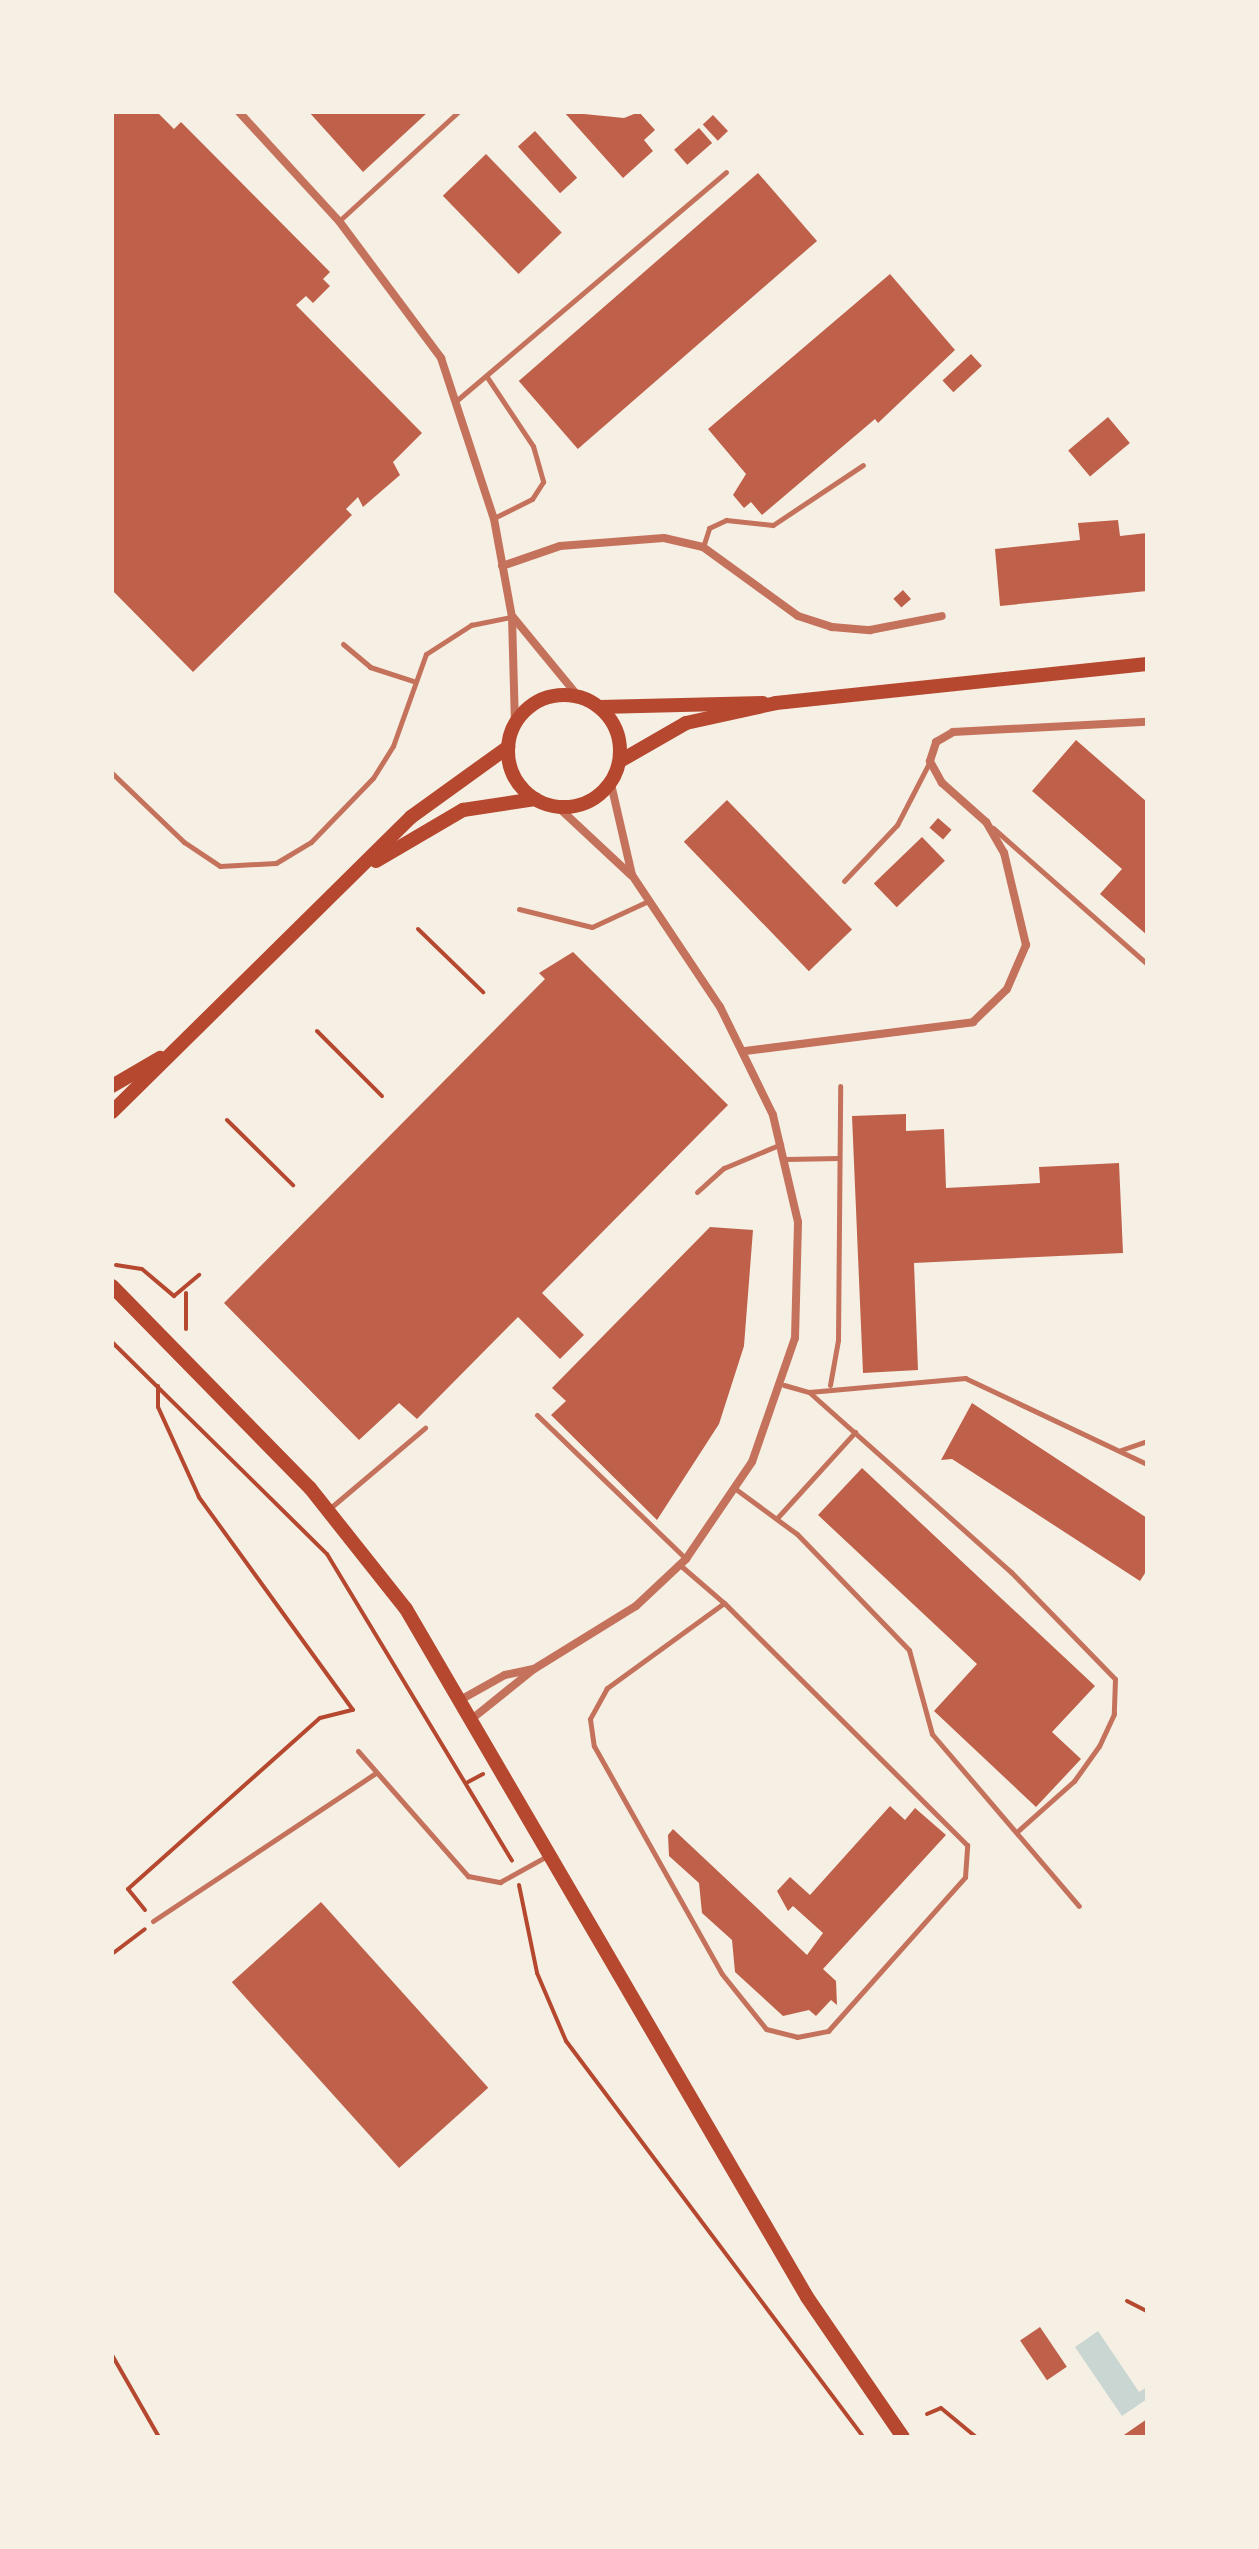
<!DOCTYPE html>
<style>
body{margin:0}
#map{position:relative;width:1259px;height:2549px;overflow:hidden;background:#f6efe4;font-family:"Times New Roman",serif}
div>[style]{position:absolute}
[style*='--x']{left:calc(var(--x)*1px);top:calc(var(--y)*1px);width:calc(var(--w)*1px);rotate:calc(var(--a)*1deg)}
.water>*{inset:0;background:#c9d6d2}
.building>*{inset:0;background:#bf614a;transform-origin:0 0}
.path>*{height:4px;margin:-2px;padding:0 2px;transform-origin:2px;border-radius:2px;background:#b5482f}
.service>*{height:5px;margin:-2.5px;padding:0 2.5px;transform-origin:2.5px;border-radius:2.5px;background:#c5725c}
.minor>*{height:8px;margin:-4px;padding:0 4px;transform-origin:4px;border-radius:4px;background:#c5725c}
.secondary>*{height:14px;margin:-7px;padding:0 7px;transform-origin:7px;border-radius:7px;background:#b5482f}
.secondary>.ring{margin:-7px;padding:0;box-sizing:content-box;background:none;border:14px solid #b5482f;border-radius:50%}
span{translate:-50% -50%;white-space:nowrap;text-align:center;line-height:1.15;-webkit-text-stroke:8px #f6efe4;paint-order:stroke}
.frame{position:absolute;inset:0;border:114px solid #f6efe4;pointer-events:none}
</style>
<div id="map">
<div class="water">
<i style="clip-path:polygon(1098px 2331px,1139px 2392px,1147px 2387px,1147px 2399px,1122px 2416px,1075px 2347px)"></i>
</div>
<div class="building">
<i style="clip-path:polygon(112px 112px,157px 112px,174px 129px,181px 122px,330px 272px,323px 279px,330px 286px,313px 303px,306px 296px,296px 305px,422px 433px,393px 462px,400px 475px,363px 507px,358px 497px,346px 509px,352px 515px,193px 672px,112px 590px)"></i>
<i style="clip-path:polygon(309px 112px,428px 112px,363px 172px)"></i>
<i style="clip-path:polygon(564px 112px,624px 118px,639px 112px,655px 130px,644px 140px,653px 151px,623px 178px)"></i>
<i style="left:713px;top:115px;width:22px;height:14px;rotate:47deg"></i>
<i style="left:699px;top:128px;width:20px;height:33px;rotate:49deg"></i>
<i style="left:535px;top:131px;width:63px;height:23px;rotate:48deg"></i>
<i style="left:486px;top:154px;width:109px;height:60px;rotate:46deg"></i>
<i style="left:758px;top:173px;width:90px;height:317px;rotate:49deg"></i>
<i style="clip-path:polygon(890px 274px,955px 350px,878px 423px,875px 419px,762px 515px,751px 502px,744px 508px,733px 495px,746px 474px,708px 429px)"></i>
<i style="left:971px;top:354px;width:16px;height:39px;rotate:47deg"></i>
<i style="left:1108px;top:417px;width:34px;height:52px;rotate:50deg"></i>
<i style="clip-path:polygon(1118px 520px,1120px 536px,1147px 533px,1147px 591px,1000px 606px,995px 549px,1080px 540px,1078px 523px)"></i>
<i style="left:903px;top:590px;width:12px;height:13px;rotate:48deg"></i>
<i style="clip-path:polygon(1076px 740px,1147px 802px,1147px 935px,1100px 894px,1122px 869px,1032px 791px)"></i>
<i style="left:727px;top:800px;width:180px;height:60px;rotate:46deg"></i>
<i style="left:938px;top:818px;width:18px;height:13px;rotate:41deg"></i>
<i style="left:922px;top:837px;width:33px;height:67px;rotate:46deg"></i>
<i style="clip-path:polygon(573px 952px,728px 1105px,542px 1293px,584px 1335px,560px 1359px,518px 1317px,417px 1419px,399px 1403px,359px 1440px,224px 1303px,545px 979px,539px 973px)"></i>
<i style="clip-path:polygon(906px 1114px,906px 1131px,944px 1129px,946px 1188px,1040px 1183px,1039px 1167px,1119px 1163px,1123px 1253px,914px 1263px,918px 1370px,863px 1373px,852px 1116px)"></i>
<i style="clip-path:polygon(710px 1227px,753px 1230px,744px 1346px,719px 1424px,657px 1520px,551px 1415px,566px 1401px,552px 1388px)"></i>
<i style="clip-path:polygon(972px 1403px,1147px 1518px,1147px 1570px,1140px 1581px,952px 1459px,941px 1460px)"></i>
<i style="clip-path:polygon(862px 1468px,1095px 1686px,1052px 1732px,1081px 1759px,1036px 1807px,934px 1711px,977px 1664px,818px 1515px)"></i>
<i style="clip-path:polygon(890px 1806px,905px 1820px,915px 1808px,946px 1835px,823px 1969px,836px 1981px,837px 2005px,831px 2000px,816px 2016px,809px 2010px,783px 2016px,735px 1972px,732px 1940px,702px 1913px,699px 1883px,669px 1856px,668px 1835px,673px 1829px,807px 1955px,823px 1933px,793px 1906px,788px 1911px,777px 1891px,790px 1877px,810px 1895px)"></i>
<i style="left:321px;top:1902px;width:250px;height:120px;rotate:48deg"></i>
<i style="left:1040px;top:2327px;width:48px;height:24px;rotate:56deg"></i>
<i style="clip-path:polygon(1147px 2419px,1147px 2437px,1121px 2437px)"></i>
</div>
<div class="path">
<i style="--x:418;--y:929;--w:91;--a:44.1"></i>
<i style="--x:317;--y:1031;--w:92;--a:45"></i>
<i style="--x:227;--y:1120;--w:93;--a:44.6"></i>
<i style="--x:116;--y:1265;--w:26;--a:9"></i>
<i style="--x:142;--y:1269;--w:42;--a:40.2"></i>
<i style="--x:174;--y:1296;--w:33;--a:-40"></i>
<i style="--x:186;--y:1293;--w:36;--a:90"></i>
<i style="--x:112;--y:1342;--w:302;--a:44.6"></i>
<i style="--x:327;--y:1554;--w:358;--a:58.9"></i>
<i style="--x:468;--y:1782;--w:17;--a:-28"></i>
<i style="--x:519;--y:1885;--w:90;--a:78.4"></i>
<i style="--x:537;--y:1973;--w:74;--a:66.9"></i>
<i style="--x:566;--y:2041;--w:495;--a:53.1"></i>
<i style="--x:145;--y:1910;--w:27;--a:-129"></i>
<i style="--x:128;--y:1889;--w:257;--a:-41.7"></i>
<i style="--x:320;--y:1718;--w:34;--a:-14"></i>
<i style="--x:353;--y:1710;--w:263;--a:-125.9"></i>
<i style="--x:199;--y:1497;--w:99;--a:-114.5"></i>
<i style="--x:158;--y:1407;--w:21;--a:-90"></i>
<i style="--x:112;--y:1954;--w:41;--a:-37.1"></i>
<i style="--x:1127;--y:2301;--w:22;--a:27"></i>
<i style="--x:112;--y:2355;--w:95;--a:60.2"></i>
<i style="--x:927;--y:2414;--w:15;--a:-23"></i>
<i style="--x:941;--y:2408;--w:45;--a:39.6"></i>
</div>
<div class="service">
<i style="--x:339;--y:221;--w:161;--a:-42.5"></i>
<i style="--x:487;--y:377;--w:83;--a:56.3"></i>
<i style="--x:533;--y:446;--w:37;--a:74"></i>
<i style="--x:543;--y:482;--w:20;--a:123"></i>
<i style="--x:532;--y:499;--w:42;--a:153.4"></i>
<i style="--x:456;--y:401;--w:354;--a:-40.3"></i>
<i style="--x:703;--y:547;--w:20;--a:-72"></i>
<i style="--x:709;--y:528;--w:19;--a:-25"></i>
<i style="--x:726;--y:520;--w:47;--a:6.1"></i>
<i style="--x:773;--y:525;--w:108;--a:-33.7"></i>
<i style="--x:343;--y:644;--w:35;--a:40"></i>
<i style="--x:370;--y:667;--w:45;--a:18"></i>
<i style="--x:112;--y:773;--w:100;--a:43.8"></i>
<i style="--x:184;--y:842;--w:43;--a:33.7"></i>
<i style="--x:220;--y:866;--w:56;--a:-3.1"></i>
<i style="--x:276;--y:863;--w:41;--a:-31"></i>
<i style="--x:311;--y:842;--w:89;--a:-45.9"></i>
<i style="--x:373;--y:778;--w:38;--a:-58"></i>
<i style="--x:393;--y:746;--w:98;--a:-70.3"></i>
<i style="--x:426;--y:654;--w:54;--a:-32.8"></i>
<i style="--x:471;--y:625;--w:41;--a:-11.3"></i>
<i style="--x:993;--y:828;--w:205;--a:41.4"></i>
<i style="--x:844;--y:881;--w:77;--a:-46.6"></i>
<i style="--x:897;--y:825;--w:72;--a:-62.7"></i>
<i style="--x:519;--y:909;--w:75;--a:13.9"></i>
<i style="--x:592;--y:927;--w:62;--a:-24.9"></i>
<i style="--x:786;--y:1159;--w:53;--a:-1.1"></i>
<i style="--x:697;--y:1192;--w:36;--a:-42"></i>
<i style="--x:724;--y:1168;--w:62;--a:-22.8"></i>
<i style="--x:784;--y:1385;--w:26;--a:16"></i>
<i style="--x:809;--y:1392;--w:157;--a:-5.1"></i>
<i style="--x:965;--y:1378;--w:201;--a:25.3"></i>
<i style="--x:830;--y:1385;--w:46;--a:-79.9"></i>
<i style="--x:838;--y:1340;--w:254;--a:-89.5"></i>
<i style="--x:809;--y:1392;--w:271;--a:41.7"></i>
<i style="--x:1011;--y:1572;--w:149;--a:45.8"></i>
<i style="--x:1115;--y:1679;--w:35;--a:92"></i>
<i style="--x:1114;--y:1714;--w:35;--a:115"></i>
<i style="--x:1099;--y:1746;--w:43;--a:125.5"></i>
<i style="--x:1074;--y:1781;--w:74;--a:138.3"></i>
<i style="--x:537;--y:1415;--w:207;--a:44"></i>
<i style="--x:1121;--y:1450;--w:28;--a:-19"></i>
<i style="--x:737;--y:1490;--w:74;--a:36.3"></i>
<i style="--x:797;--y:1534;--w:161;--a:46"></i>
<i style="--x:909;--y:1650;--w:87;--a:74.7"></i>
<i style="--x:932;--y:1734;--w:226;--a:49.5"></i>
<i style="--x:329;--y:1509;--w:126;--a:-40.2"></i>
<i style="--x:778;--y:1517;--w:115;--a:-47.8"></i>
<i style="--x:680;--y:1565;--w:58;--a:40.8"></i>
<i style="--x:724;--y:1603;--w:145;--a:144"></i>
<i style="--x:607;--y:1688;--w:35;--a:119"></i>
<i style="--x:590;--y:1719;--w:27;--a:82"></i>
<i style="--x:594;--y:1746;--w:261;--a:60.7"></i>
<i style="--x:722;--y:1974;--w:70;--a:51.3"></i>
<i style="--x:766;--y:2029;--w:32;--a:14"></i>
<i style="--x:797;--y:2037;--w:32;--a:-11"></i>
<i style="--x:828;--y:2031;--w:206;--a:-48.3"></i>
<i style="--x:965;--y:1877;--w:32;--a:-86"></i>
<i style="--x:967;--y:1845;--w:343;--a:-135.1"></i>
<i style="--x:358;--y:1751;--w:167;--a:48.7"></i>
<i style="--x:468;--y:1876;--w:33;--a:11"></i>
<i style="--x:500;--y:1882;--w:54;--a:-29"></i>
<i style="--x:153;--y:1921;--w:268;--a:-33.6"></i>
</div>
<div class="minor">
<i style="--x:239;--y:112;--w:148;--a:47.5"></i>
<i style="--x:339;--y:221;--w:171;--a:53.3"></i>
<i style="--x:441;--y:358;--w:169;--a:71.8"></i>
<i style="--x:494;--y:519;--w:100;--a:79.6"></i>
<i style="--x:512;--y:617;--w:106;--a:88.4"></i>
<i style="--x:502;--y:566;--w:61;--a:-19"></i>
<i style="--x:560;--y:546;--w:104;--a:-4.4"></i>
<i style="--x:664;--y:538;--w:40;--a:13"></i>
<i style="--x:703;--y:547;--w:117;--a:36"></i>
<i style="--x:798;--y:616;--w:36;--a:18"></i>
<i style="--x:832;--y:627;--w:38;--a:5"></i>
<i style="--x:870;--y:630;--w:73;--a:-11"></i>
<i style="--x:513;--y:617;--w:102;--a:50.6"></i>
<i style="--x:558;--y:807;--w:100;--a:43"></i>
<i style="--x:745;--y:1051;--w:230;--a:-7.2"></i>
<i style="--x:973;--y:1022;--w:47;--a:-44.1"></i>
<i style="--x:1007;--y:989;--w:48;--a:-66.6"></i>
<i style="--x:1026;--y:945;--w:95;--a:-103.4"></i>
<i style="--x:1004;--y:853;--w:36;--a:-120"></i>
<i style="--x:986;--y:822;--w:59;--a:-138.4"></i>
<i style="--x:942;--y:783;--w:25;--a:-119"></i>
<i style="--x:930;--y:761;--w:20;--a:-72"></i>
<i style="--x:936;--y:742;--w:20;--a:-30"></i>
<i style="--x:953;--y:732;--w:194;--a:-3"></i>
<i style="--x:462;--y:1699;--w:49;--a:-29.2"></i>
<i style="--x:505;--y:1675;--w:29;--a:-12"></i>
<i style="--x:473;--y:1718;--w:78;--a:-38.8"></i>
<i style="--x:534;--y:1669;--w:120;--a:-31.7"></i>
<i style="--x:636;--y:1606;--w:69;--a:-43.2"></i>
<i style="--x:686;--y:1559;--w:117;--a:-55.8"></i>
<i style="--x:752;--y:1462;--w:131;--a:-70.9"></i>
<i style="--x:795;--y:1338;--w:116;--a:-88.5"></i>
<i style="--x:798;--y:1222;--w:110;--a:-103.2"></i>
<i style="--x:773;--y:1115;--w:120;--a:-116.1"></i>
<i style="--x:720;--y:1007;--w:159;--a:-123.7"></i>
<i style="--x:632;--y:875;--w:93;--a:-103"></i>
</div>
<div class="secondary">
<i class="ring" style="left:508px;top:695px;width:98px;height:98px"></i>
<i style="--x:600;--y:707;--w:163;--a:-1.4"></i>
<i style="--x:620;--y:761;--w:76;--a:-29.9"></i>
<i style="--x:686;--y:723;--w:92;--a:-12.5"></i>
<i style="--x:776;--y:703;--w:373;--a:-6"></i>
<i style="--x:376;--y:861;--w:101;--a:-30.4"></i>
<i style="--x:463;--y:810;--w:73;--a:-8.7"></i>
<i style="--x:112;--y:1086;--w:56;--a:-30.3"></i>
<i style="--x:112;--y:1112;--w:420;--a:-44.6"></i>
<i style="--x:411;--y:817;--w:120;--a:-35.8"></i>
<i style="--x:112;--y:1286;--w:283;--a:45.6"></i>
<i style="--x:310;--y:1488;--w:154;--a:51.6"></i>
<i style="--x:406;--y:1609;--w:796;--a:59.76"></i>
<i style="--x:807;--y:2297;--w:170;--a:55.6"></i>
</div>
<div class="frame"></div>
</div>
